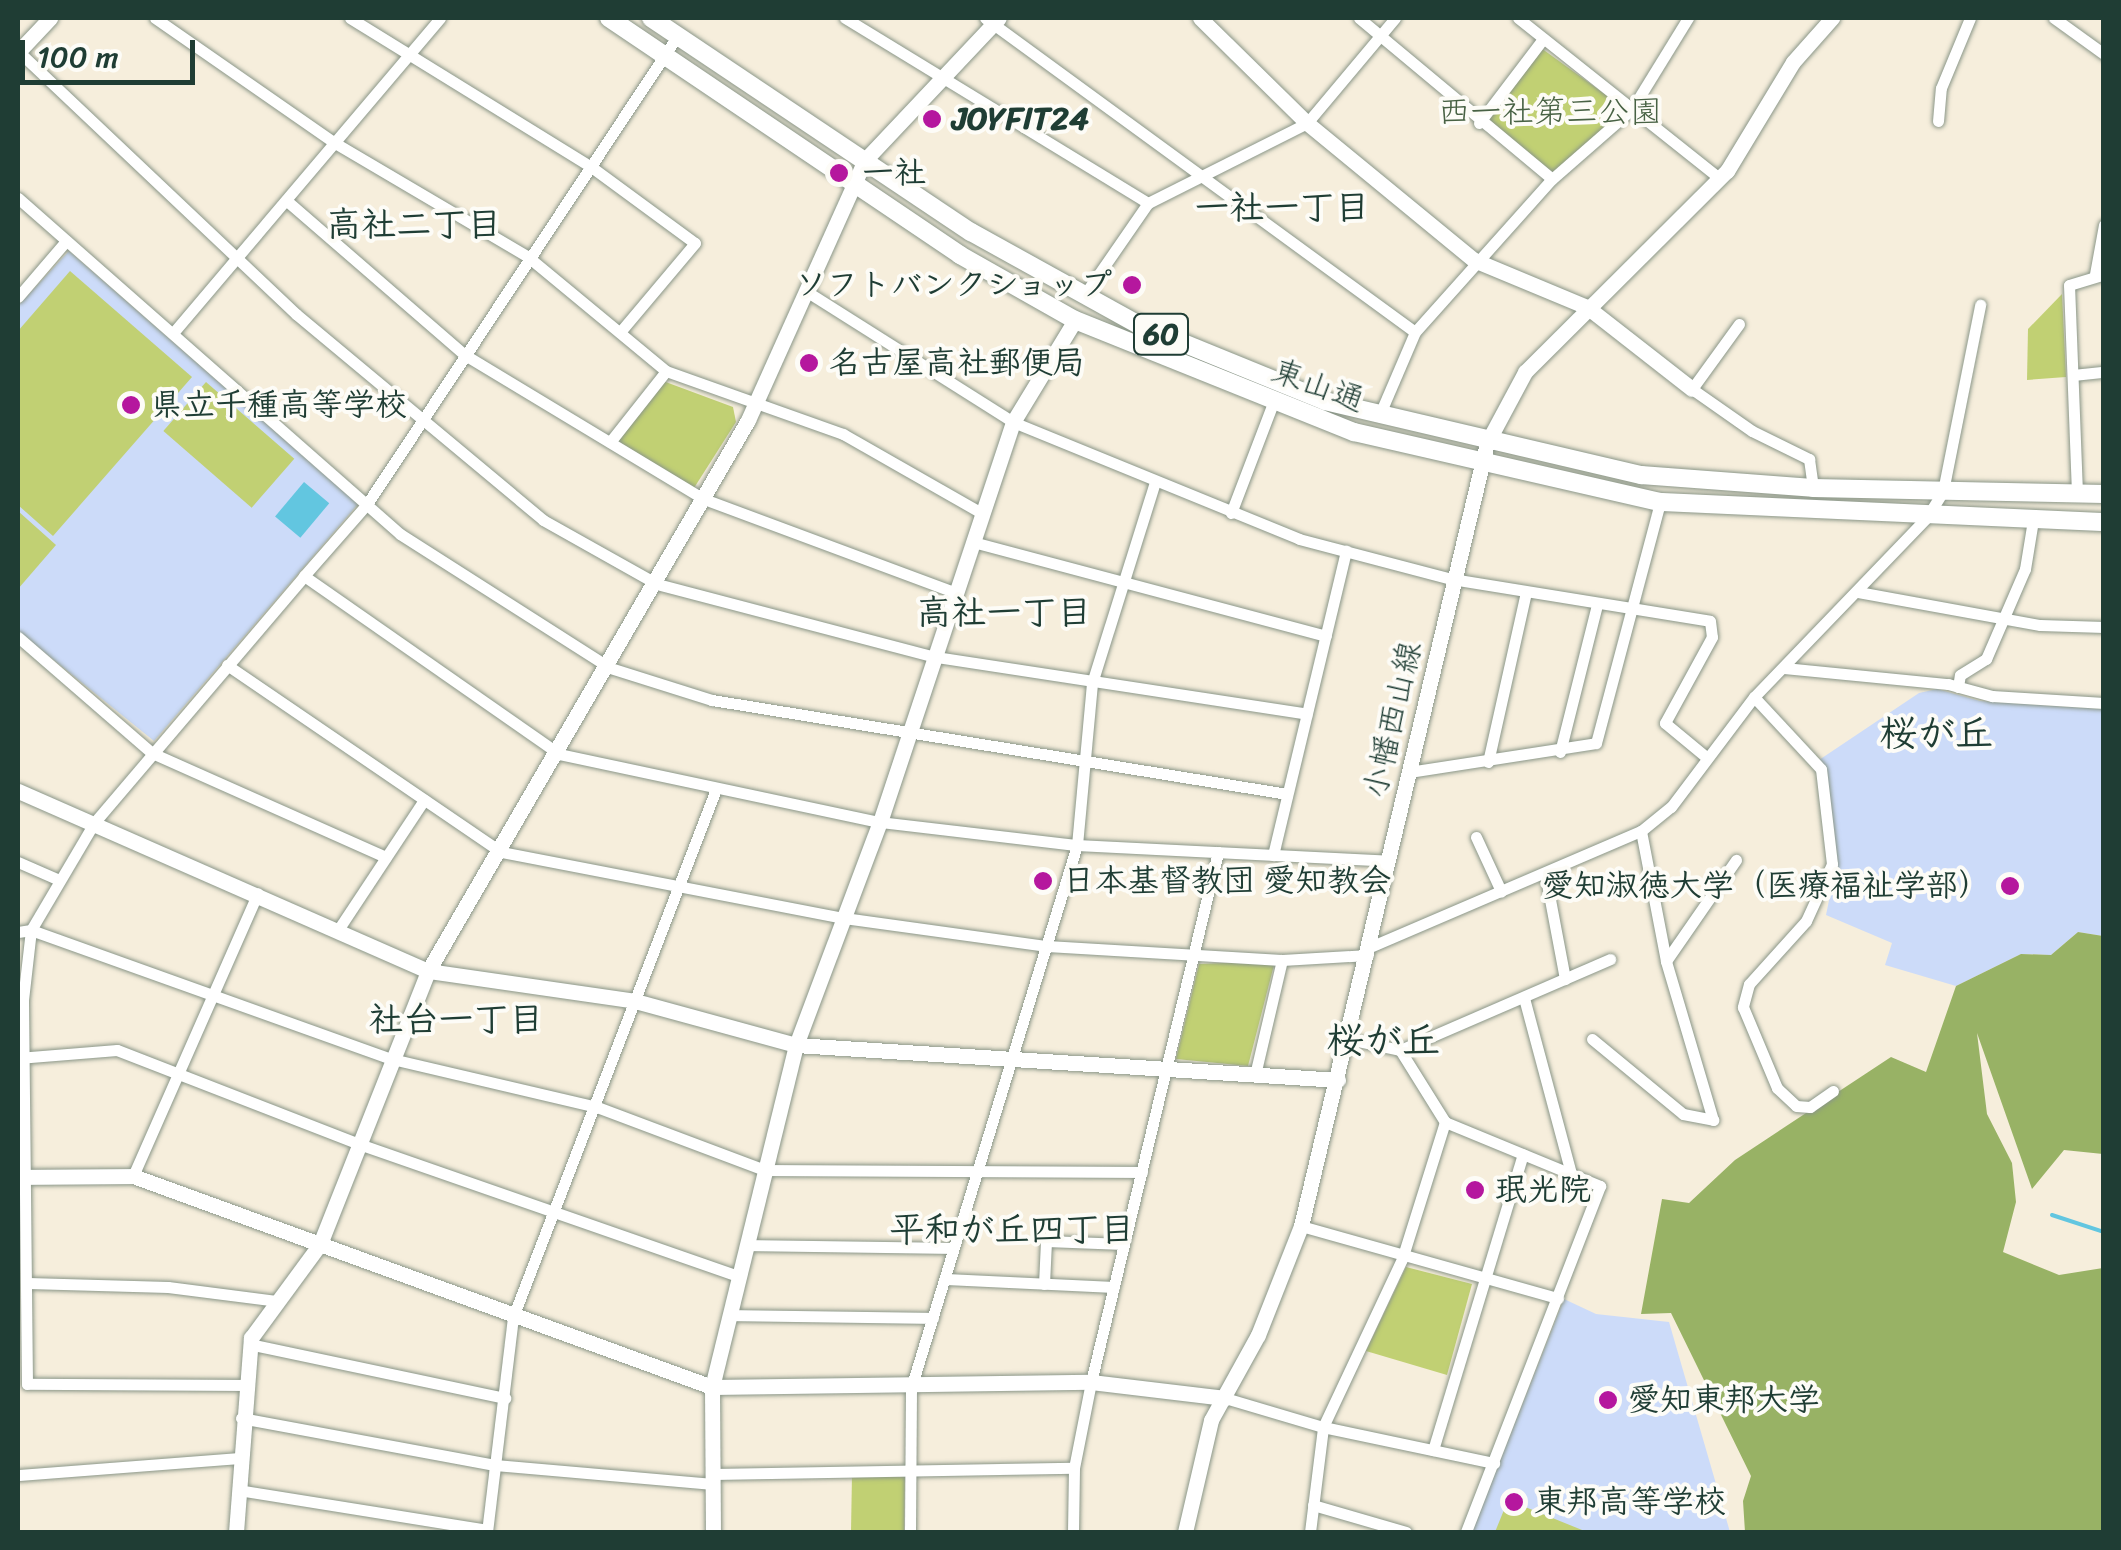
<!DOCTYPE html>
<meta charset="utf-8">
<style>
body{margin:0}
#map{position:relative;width:2121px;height:1550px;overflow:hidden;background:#f6eedc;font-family:Sriracha,"Klee One",sans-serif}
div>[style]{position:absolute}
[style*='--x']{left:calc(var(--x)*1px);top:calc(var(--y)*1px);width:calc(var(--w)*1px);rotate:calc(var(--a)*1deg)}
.built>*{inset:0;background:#ccdbf9}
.green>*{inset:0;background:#c1d073;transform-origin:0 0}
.forest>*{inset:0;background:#98b265}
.water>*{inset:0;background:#62c6e0;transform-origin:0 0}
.stream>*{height:4px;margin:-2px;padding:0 2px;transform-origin:2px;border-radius:2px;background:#62c6e0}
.roads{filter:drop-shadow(0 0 2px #8a9688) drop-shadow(0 0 2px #8a9688)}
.street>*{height:11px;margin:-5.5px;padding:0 5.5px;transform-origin:5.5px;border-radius:5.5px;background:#fff}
.secondary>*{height:15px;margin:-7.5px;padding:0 7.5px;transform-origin:7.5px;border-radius:7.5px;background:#fff}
.primary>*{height:18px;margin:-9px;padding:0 9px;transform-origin:9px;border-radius:9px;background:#fff}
.dots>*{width:28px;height:28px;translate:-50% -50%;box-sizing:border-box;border:5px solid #fdfcf7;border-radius:50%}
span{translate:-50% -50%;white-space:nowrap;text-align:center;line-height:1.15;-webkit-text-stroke:8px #fdfcf7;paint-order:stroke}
.shield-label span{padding:2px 8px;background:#fdfcf7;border:2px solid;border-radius:8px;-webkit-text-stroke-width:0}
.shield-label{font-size:30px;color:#1f3d34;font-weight:700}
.park-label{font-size:32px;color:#486244}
.poi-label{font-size:32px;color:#1f3d34;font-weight:700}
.left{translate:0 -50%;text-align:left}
.right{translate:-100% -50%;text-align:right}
.street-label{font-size:32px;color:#1f3d34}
.neighbourhood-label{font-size:35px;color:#1f3d34;font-weight:700}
.quarter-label{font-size:38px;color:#1f3d34;font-weight:700}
.frame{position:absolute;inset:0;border:20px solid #1f3d34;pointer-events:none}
.scale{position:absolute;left:20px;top:40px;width:175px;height:45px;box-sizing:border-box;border:5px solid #1f3d34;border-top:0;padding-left:12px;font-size:30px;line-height:35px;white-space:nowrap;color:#1f3d34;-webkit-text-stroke:8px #fdfcf7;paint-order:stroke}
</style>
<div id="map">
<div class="built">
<i style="clip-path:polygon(69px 251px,358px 504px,154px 741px,18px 631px,18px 306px)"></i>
<i style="clip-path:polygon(1937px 689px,1980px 701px,2103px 709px,2103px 936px,2078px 932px,2051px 955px,2021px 954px,1956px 986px,1885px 965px,1892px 943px,1826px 915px,1836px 866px,1819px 760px,1919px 693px)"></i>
<i style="clip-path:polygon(1564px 1299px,1596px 1314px,1669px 1322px,1730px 1532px,1472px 1532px)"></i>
</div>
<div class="green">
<i style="clip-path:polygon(1541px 48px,1624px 108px,1554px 175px,1487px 118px)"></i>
<i style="clip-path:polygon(70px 271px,192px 377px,53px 536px,18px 505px,18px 331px)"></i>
<i style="clip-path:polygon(2062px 294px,2066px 377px,2027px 380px,2028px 329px)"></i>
<i style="clip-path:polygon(663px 381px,733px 407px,736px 422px,694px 488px,618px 442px)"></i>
<i style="left:206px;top:382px;width:117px;height:65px;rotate:41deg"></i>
<i style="clip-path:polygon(18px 511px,56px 545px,18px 589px)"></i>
<i style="clip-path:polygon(1275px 961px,1248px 1066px,1176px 1059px,1199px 964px)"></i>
<i style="clip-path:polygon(1406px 1267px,1472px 1284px,1447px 1375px,1366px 1351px)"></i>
<i style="left:905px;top:1475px;width:57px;height:53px;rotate:91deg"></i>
<i style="clip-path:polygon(1508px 1500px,1587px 1532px,1495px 1532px)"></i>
</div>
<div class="forest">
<i style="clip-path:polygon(2078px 932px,2103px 936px,2103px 1154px,2064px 1150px,2032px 1189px,1977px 1033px,1987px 1114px,2012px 1163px,2016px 1202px,2003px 1252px,2059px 1275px,2103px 1268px,2103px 1532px,1745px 1532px,1743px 1501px,1751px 1476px,1671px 1313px,1641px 1314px,1662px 1199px,1689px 1203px,1735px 1160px,1891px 1057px,1926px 1072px,1956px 986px,2021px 954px,2051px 955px)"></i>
</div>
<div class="water">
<i style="left:304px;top:482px;width:33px;height:45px;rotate:40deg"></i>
</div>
<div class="stream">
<i style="--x:2052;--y:1215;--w:55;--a:18.1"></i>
</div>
<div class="roads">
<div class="street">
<i style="--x:155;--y:18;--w:219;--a:34.8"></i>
<i style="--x:335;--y:143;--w:223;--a:30.5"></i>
<i style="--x:527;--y:256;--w:180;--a:39.6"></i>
<i style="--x:666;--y:371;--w:188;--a:19.6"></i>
<i style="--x:843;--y:434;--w:161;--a:29.7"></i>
<i style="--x:350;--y:18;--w:282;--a:31.7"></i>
<i style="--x:590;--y:166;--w:130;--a:36.3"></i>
<i style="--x:695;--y:243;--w:116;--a:130.1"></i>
<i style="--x:845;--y:18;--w:355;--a:31.4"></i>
<i style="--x:1148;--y:203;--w:178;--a:-26.7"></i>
<i style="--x:1307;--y:123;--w:137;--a:-50"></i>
<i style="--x:985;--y:18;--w:532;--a:36.14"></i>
<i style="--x:1359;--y:18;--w:251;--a:39.8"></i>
<i style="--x:1518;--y:18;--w:257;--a:38.5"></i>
<i style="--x:2054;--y:18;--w:62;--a:35.8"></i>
<i style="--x:678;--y:35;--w:563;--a:123.55"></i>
<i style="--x:367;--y:504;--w:96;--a:131.2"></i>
<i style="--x:304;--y:576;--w:311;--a:34.9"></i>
<i style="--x:559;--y:754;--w:328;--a:12"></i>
<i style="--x:880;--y:822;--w:198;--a:6.7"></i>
<i style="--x:1077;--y:845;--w:312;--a:2.9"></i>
<i style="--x:18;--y:51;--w:383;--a:43.4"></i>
<i style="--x:296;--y:314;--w:322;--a:39.8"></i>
<i style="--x:543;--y:520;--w:131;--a:29.3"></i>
<i style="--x:657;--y:584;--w:288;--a:14.7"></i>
<i style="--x:936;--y:657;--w:375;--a:8.7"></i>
<i style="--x:1938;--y:121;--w:33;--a:-85"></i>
<i style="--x:1941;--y:88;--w:76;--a:-67.5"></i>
<i style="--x:1479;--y:123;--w:106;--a:-52.7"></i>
<i style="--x:18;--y:198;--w:509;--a:41.33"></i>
<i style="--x:400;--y:534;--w:249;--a:32.5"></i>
<i style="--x:610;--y:668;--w:107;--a:17.4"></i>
<i style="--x:712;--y:700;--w:583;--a:9.28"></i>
<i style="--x:287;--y:201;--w:235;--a:40.9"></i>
<i style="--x:465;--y:355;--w:279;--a:31.1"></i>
<i style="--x:704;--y:499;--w:270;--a:20.4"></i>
<i style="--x:2095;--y:274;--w:50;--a:-79.6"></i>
<i style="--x:806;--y:291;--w:245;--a:32.3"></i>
<i style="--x:1013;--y:422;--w:309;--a:22.2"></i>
<i style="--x:1299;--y:539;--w:158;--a:14.7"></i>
<i style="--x:1452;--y:579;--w:261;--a:9.2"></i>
<i style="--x:1710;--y:621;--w:16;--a:83"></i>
<i style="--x:1712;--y:637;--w:98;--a:118.7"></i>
<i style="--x:1665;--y:723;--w:53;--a:39.7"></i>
<i style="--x:1085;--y:294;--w:111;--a:-55.3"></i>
<i style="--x:18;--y:297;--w:74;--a:-49.4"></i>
<i style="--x:1739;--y:324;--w:80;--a:125.9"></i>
<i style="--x:1692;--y:389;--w:73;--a:35"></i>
<i style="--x:1752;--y:431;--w:64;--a:26.2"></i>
<i style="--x:1809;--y:459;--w:29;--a:82"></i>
<i style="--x:173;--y:333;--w:413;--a:-49.7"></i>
<i style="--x:2073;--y:375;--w:31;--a:-6"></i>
<i style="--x:1379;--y:416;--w:91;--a:-66.8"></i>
<i style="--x:1415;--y:332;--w:205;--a:-48.2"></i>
<i style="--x:1552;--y:179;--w:106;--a:-41.2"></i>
<i style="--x:1632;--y:109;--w:107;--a:-58.4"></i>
<i style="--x:610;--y:442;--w:90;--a:-51.7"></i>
<i style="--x:2077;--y:493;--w:208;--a:-92.2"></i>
<i style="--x:2069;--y:285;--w:37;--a:-17"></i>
<i style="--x:1231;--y:513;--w:118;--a:-69.1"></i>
<i style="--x:973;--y:542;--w:365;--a:14.9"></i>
<i style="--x:1858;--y:592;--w:185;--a:10.3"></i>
<i style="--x:2040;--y:625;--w:64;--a:1.8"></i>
<i style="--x:18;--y:637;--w:177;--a:40.9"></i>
<i style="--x:152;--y:753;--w:256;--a:24"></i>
<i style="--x:227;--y:665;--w:332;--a:34.3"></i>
<i style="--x:501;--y:852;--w:349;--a:10.9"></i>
<i style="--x:844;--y:918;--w:205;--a:7.9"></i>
<i style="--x:1047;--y:946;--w:235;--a:3.4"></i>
<i style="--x:1282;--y:960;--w:86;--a:-3.3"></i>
<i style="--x:1784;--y:668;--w:165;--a:5.6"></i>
<i style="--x:1948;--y:684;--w:46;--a:15.3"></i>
<i style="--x:1992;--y:696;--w:112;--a:3.6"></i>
<i style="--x:1958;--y:687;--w:12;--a:-81"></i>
<i style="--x:1960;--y:675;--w:31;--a:-32"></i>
<i style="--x:1986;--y:659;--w:98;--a:-66.6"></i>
<i style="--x:2025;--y:569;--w:50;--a:-80.7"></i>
<i style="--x:1754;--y:697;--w:98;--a:47.1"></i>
<i style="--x:1821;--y:769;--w:96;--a:83.4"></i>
<i style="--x:1832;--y:864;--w:63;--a:114.5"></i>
<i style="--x:1806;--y:921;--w:85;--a:132.1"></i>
<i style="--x:1749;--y:984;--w:24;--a:105"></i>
<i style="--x:1743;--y:1007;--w:88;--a:67.2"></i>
<i style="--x:1777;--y:1088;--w:26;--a:43"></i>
<i style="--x:1796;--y:1106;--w:14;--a:4"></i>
<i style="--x:1810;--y:1107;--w:28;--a:-35"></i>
<i style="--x:1560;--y:752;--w:152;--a:-75.9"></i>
<i style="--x:1488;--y:762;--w:174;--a:-77.4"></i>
<i style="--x:1409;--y:772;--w:189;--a:-8.8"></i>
<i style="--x:1596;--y:743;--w:249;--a:-75.1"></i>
<i style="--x:1641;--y:831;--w:132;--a:79.1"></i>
<i style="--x:1666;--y:961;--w:123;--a:-55.3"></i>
<i style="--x:1476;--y:837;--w:60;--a:65.2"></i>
<i style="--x:1273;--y:855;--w:313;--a:-76.5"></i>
<i style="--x:18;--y:862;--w:45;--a:23.7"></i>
<i style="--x:1545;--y:873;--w:108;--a:79.3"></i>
<i style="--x:338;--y:930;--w:156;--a:-56.5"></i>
<i style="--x:18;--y:932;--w:13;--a:-9"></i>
<i style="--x:31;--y:930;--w:383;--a:19.7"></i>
<i style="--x:392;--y:1059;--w:211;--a:13.2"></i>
<i style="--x:597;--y:1107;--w:179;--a:20.6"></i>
<i style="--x:765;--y:1170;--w:377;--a:0.3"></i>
<i style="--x:1370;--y:947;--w:295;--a:-23.2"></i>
<i style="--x:1641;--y:831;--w:38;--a:-39"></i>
<i style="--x:1671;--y:807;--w:138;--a:-53"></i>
<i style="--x:1754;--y:697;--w:250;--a:-46.1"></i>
<i style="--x:1927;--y:517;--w:31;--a:-58"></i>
<i style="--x:1943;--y:491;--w:190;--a:-78.7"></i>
<i style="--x:1524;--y:998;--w:182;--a:75"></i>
<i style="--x:1592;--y:1039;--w:118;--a:39.5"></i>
<i style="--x:1683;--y:1114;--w:31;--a:11"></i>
<i style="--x:1713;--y:1120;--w:166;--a:-106.5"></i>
<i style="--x:1400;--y:1050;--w:229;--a:-23.4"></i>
<i style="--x:18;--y:1058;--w:99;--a:-4.6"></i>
<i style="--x:117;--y:1050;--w:260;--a:21.2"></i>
<i style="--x:359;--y:1144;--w:402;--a:19.2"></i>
<i style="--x:1255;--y:1075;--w:118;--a:-76.8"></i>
<i style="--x:1445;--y:1122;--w:168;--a:22.4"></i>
<i style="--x:1600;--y:1186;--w:371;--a:111.2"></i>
<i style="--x:133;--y:1176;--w:309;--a:-66.2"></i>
<i style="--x:1301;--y:1226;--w:267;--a:15.7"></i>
<i style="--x:747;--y:1245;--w:204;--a:0.8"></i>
<i style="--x:946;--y:1279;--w:168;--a:2.7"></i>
<i style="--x:28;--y:1283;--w:140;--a:1.6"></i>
<i style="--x:168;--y:1287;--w:111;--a:7.3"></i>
<i style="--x:1044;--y:1284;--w:43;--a:-87.3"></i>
<i style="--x:1046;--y:1241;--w:78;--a:2.2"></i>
<i style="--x:729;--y:1315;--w:204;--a:0.8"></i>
<i style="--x:249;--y:1344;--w:262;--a:11.9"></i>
<i style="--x:243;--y:1385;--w:216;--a:-179.7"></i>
<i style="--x:27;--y:1384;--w:384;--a:-90.6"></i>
<i style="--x:23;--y:1000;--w:70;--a:-83.5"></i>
<i style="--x:31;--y:930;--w:124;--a:-59.5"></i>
<i style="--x:94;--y:823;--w:324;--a:-49.6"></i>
<i style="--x:1225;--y:1398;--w:102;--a:16.5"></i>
<i style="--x:1323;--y:1427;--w:175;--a:11.9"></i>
<i style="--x:241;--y:1418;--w:258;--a:10.5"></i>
<i style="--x:495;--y:1465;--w:219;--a:5"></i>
<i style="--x:1433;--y:1450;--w:309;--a:-73.1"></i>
<i style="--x:713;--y:1474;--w:361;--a:-1"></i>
<i style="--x:18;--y:1475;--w:223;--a:-4.4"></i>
<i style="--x:238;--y:1490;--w:252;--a:9.1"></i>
<i style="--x:1313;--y:1505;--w:97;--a:16.2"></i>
<i style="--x:487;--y:1532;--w:217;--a:-83.1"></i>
<i style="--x:513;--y:1317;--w:566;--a:-68.97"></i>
<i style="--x:910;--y:1532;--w:144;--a:-89.6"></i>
<i style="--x:911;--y:1388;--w:568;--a:-73"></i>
<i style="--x:1077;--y:845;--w:163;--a:-84.7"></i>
<i style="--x:1092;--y:683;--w:207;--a:-72.6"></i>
<i style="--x:1073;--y:1532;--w:64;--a:-89.1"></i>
<i style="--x:1074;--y:1468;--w:88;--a:-78.8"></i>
<i style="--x:1091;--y:1382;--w:545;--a:-76.52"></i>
<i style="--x:1310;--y:1532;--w:106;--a:-82.9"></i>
<i style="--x:1323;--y:1427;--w:186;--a:-64.8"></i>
<i style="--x:1402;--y:1259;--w:144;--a:-72.6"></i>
<i style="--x:1445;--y:1122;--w:85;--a:-122"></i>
<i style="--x:1400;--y:1050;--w:53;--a:-168.1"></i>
</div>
<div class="secondary">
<i style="--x:1200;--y:18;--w:150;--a:44.5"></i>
<i style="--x:1307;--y:123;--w:216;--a:39.4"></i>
<i style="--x:1474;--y:260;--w:122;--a:22.6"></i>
<i style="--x:1587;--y:307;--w:133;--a:38"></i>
<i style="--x:18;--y:52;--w:47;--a:-46.7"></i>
<i style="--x:18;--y:791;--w:448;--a:23.7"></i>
<i style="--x:428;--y:971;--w:209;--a:8.2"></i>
<i style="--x:635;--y:1001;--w:167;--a:15.3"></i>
<i style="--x:796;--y:1045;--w:543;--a:3.69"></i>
<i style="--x:18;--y:1177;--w:115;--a:-0.5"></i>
<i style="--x:133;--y:1176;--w:616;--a:20.02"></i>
<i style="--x:712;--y:1387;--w:379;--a:-0.8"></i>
<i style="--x:1091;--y:1382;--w:135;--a:6.8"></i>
<i style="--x:236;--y:1532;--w:195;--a:-85.6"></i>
<i style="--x:251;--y:1338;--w:117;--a:-53.7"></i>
<i style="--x:320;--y:1244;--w:294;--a:-68.4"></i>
<i style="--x:428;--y:971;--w:637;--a:-59.85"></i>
<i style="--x:748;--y:420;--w:285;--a:-65.8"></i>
<i style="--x:865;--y:160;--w:195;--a:-46.7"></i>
<i style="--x:713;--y:1532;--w:145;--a:-90.4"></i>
<i style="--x:712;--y:1387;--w:352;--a:-76.2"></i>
<i style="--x:796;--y:1045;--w:238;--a:-69.4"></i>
<i style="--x:880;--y:822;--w:422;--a:-71.6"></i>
<i style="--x:1013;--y:422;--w:119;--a:-58.7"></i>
<i style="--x:1185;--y:1532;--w:115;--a:-76.9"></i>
<i style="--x:1211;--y:1420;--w:97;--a:-61.1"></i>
<i style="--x:1258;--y:1335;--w:117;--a:-68.5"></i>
<i style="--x:1301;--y:1226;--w:805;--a:-76.64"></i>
<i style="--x:1487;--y:443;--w:81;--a:-61.8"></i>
<i style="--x:1525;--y:372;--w:285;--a:-44.9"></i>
<i style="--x:1727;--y:171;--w:127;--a:-58.8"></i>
<i style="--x:1793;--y:62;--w:59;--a:-48.4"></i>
</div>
<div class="primary">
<i style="--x:609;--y:18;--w:424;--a:34"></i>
<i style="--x:960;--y:255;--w:132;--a:29.5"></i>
<i style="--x:1075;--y:320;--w:301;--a:21.9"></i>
<i style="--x:1354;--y:432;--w:314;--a:12.9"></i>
<i style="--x:1660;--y:502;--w:444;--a:2.6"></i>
<i style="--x:651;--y:18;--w:385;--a:33.8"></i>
<i style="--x:971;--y:232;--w:192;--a:29"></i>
<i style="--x:1139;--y:325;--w:201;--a:22.2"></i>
<i style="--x:1325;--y:401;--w:325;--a:13.2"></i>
<i style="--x:1641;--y:475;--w:172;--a:4.3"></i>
<i style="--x:1813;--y:488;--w:291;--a:1.2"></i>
</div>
</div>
<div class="dots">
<i style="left:932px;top:119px;background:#b5179e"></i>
<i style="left:839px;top:173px;background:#b5179e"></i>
<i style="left:1132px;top:285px;background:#b5179e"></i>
<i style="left:809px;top:363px;background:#b5179e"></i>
<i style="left:131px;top:405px;background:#b5179e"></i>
<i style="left:1043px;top:881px;background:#b5179e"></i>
<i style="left:2010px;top:886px;background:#b5179e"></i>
<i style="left:1475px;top:1190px;background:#b5179e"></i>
<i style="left:1608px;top:1400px;background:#b5179e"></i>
<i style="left:1514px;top:1502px;background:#b5179e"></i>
</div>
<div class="shield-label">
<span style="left:1161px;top:334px">60</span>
</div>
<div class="park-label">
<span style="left:1550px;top:112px">西一社第三公園</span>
</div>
<div class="poi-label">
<span class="left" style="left:952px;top:119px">JOYFIT24</span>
<span class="left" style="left:862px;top:173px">一社</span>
<span class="right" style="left:1112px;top:285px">ソフトバンクショップ</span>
<span class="left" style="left:829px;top:363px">名古屋高社郵便局</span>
<span class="left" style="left:151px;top:405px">県立千種高等学校</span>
<span class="left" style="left:1063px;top:881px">日本基督教団 愛知教会</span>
<span class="right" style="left:1990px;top:886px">愛知淑徳大学（医療福祉学部）</span>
<span class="left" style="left:1495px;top:1190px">珉光院</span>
<span class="left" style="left:1628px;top:1400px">愛知東邦大学</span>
<span class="left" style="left:1534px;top:1502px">東邦高等学校</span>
</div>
<div class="street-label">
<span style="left:1318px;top:386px;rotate:20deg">東山通</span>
<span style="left:1393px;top:720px;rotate:-77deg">小幡西山線</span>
</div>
<div class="neighbourhood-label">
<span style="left:1282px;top:207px">一社一丁目</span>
<span style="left:414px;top:224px">高社二丁目</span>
<span style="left:1004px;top:612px">高社一丁目</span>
<span style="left:456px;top:1019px">社台一丁目</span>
<span style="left:1012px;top:1229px">平和が丘四丁目</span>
</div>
<div class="quarter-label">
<span style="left:1936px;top:734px">桜が丘</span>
<span style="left:1383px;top:1041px">桜が丘</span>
</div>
<div class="frame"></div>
<div class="scale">100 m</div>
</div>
